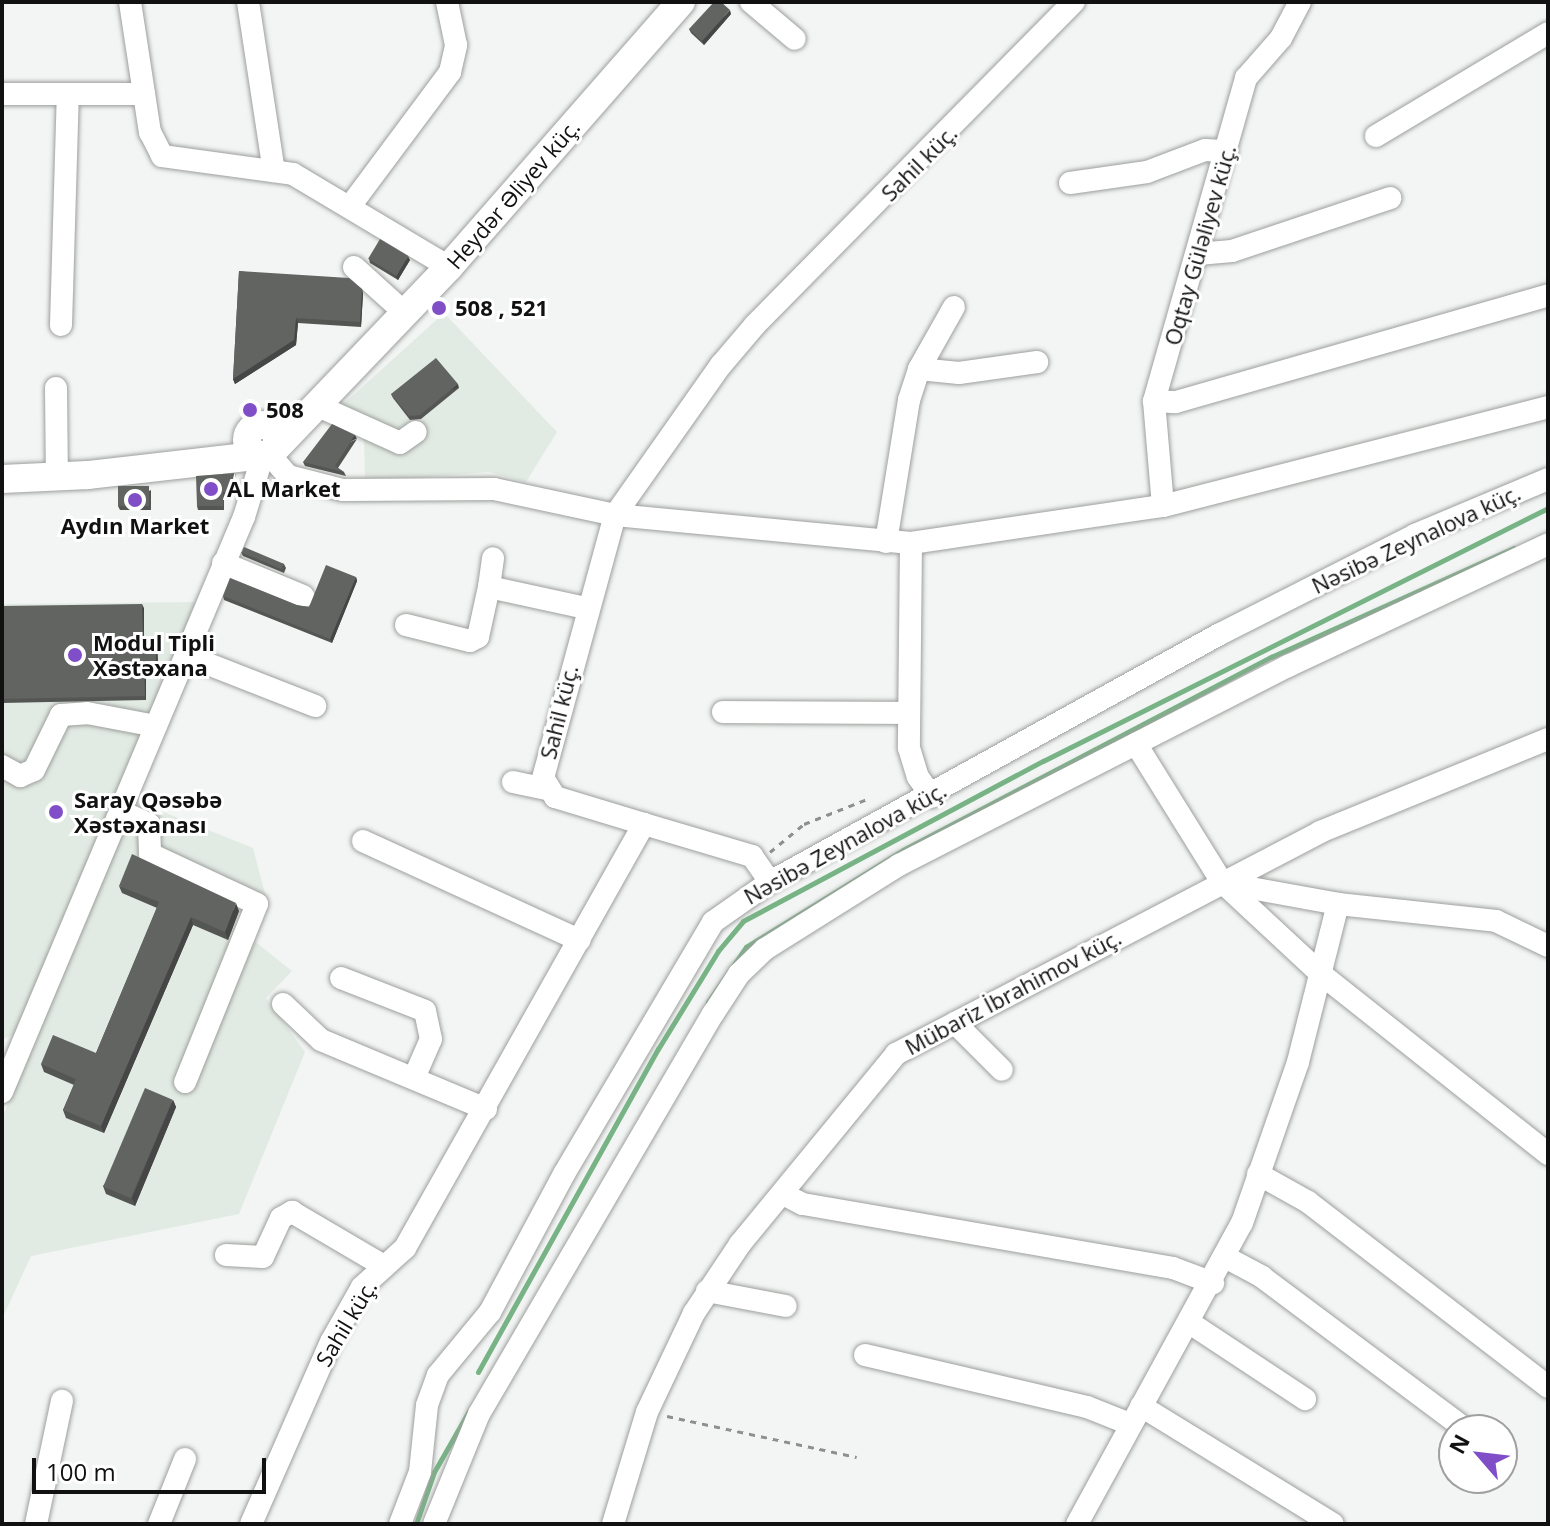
<!DOCTYPE html>
<meta charset="utf-8">
<style>
body{margin:0}
#map{position:relative;width:1550px;height:1526px;overflow:hidden;background:#f2f5f3;font-family:"Open Sans",sans-serif}
div>[style]{position:absolute}
[style*='--x']{left:calc(var(--x)*1px);top:calc(var(--y)*1px);width:calc(var(--w)*1px);rotate:calc(var(--a)*1deg)}
.built>*{inset:0;background:#e2ebe3}
.stream>*{height:5px;margin:-2.5px;padding:0 2.5px;transform-origin:2.5px;border-radius:2.5px;background:#78b386}
.path>*{height:3px;margin-top:-1.5px;transform-origin:0;background:repeating-linear-gradient(90deg,#8e908f 0 6px,transparent 0 12px)}
.roads{filter:drop-shadow(0 0 2px #9d9f9d) drop-shadow(0 0 2px #9d9f9d)}
.minor>*{height:22px;margin:-11px;padding:0 11px;transform-origin:11px;border-radius:11px;background:#fff}
.major>*{height:28px;margin:-14px;padding:0 14px;transform-origin:14px;border-radius:14px;background:#fff}
.major>.ring{margin:-14px;padding:0;box-sizing:content-box;background:none;border:28px solid #fff;border-radius:50%}
.wall>*{inset:0;background:#545654}
.shaded-wall>*{inset:0;background:#454645;transform-origin:0 0}
.building>*{inset:0;background:#626462;transform-origin:0 0}
.dots>*{width:22px;height:22px;translate:-50% -50%;box-sizing:border-box;border:4px solid #fff;border-radius:50%}
span{translate:-50% -50%;white-space:nowrap;text-align:center;line-height:1.15;-webkit-text-stroke:6px #fff;paint-order:stroke}
.street-label{font-size:22px;color:#101110}
.poi-label{font-size:22px;color:#101110;font-weight:700}
.left{translate:0 -50%;text-align:left}
.frame{position:absolute;inset:0;border:4px solid #101110;pointer-events:none}
.north{position:absolute;left:1438px;top:1414px;width:80px;height:80px;box-sizing:border-box;background:#fff;border:2px solid #9fa09f;border-radius:50%;rotate:298deg;font-size:22px;font-weight:700;line-height:32px;text-align:center;color:#101110}
.north::after{content:'';display:block;margin:auto;width:28px;height:36px;background:#804fc7;clip-path:polygon(50% 0,100% 100%,50% 72%,0 100%)}
.scale{position:absolute;left:32px;top:1458px;width:234px;height:36px;box-sizing:border-box;border:4px solid #101110;border-top:0;padding-left:10px;font-size:24px;line-height:28px;white-space:nowrap;color:#101110;-webkit-text-stroke:6px #fff;paint-order:stroke}
</style>
<div id="map">
<div class="built">
<i style="clip-path:polygon(444px 313px,557px 432px,526px 482px,489px 472px,365px 482px,364px 439px,329px 417px)"></i>
<i style="clip-path:polygon(197px 602px,17px 1034px,2px 1039px,2px 604px)"></i>
<i style="clip-path:polygon(136px 801px,253px 848px,268px 905px,253px 940px,292px 971px,266px 998px,305px 1052px,239px 1214px,31px 1256px,2px 1319px,2px 1118px)"></i>
</div>
<div class="stream">
<i style="--x:708;--y:1002;--w:67;--a:-55.4"></i>
<i style="--x:746;--y:947;--w:185;--a:-31.7"></i>
<i style="--x:903;--y:850;--w:416;--a:-27.7"></i>
<i style="--x:1271;--y:657;--w:266;--a:-24.2"></i>
<i style="--x:478;--y:1372;--w:370;--a:-60.9"></i>
<i style="--x:658;--y:1049;--w:115;--a:-58.5"></i>
<i style="--x:718;--y:951;--w:39;--a:-50"></i>
<i style="--x:743;--y:921;--w:340;--a:-28.1"></i>
<i style="--x:1043;--y:761;--w:565;--a:-26.61"></i>
<i style="--x:416;--y:1524;--w:55;--a:-70.9"></i>
<i style="--x:434;--y:1472;--w:70;--a:-60.2"></i>
</div>
<div class="path">
<i style="--x:770;--y:852;--w:44;--a:-39.5"></i>
<i style="--x:804;--y:824;--w:71;--a:-21.5"></i>
<i style="--x:667;--y:1416;--w:194;--a:12.2"></i>
</div>
<div class="roads">
<div class="minor">
<i style="--x:130;--y:2;--w:132;--a:81.3"></i>
<i style="--x:150;--y:132;--w:27;--a:63"></i>
<i style="--x:162;--y:156;--w:132;--a:7.8"></i>
<i style="--x:293;--y:174;--w:182;--a:30.8"></i>
<i style="--x:248;--y:2;--w:171;--a:81.3"></i>
<i style="--x:751;--y:2;--w:57;--a:40.1"></i>
<i style="--x:2;--y:94;--w:142;--a:0"></i>
<i style="--x:1376;--y:136;--w:200;--a:-30.9"></i>
<i style="--x:1070;--y:183;--w:78;--a:-8.1"></i>
<i style="--x:1147;--y:172;--w:62;--a:-20.8"></i>
<i style="--x:1205;--y:150;--w:22;--a:3"></i>
<i style="--x:351;--y:205;--w:166;--a:-53.3"></i>
<i style="--x:450;--y:72;--w:28;--a:-77"></i>
<i style="--x:456;--y:45;--w:44;--a:-101.8"></i>
<i style="--x:1198;--y:254;--w:34;--a:-5"></i>
<i style="--x:1232;--y:251;--w:167;--a:-18.5"></i>
<i style="--x:354;--y:267;--w:70;--a:42.1"></i>
<i style="--x:61;--y:325;--w:231;--a:-88.3"></i>
<i style="--x:919;--y:369;--w:40;--a:5.7"></i>
<i style="--x:959;--y:373;--w:79;--a:-8"></i>
<i style="--x:56;--y:388;--w:89;--a:89.4"></i>
<i style="--x:1154;--y:401;--w:22;--a:3"></i>
<i style="--x:1176;--y:402;--w:387;--a:-16"></i>
<i style="--x:316;--y:405;--w:92;--a:24.3"></i>
<i style="--x:400;--y:443;--w:19;--a:-35"></i>
<i style="--x:269;--y:454;--w:29;--a:49"></i>
<i style="--x:288;--y:476;--w:57;--a:14.3"></i>
<i style="--x:343;--y:490;--w:151;--a:-0.4"></i>
<i style="--x:494;--y:489;--w:124;--a:12.1"></i>
<i style="--x:615;--y:515;--w:297;--a:5.4"></i>
<i style="--x:911;--y:543;--w:255;--a:-8.4"></i>
<i style="--x:1163;--y:506;--w:398;--a:-14.4"></i>
<i style="--x:1163;--y:506;--w:105;--a:-94.9"></i>
<i style="--x:1154;--y:401;--w:336;--a:-74.1"></i>
<i style="--x:1246;--y:78;--w:53;--a:-48.8"></i>
<i style="--x:1281;--y:38;--w:41;--a:-62.2"></i>
<i style="--x:886;--y:542;--w:144;--a:-80.8"></i>
<i style="--x:909;--y:400;--w:33;--a:-72"></i>
<i style="--x:919;--y:369;--w:71;--a:-60.6"></i>
<i style="--x:911;--y:543;--w:205;--a:90.6"></i>
<i style="--x:909;--y:748;--w:30;--a:73"></i>
<i style="--x:918;--y:777;--w:24;--a:55"></i>
<i style="--x:223;--y:563;--w:87;--a:22.4"></i>
<i style="--x:489;--y:587;--w:29;--a:-82"></i>
<i style="--x:406;--y:625;--w:66;--a:14"></i>
<i style="--x:470;--y:641;--w:9;--a:-27"></i>
<i style="--x:478;--y:637;--w:51;--a:-77.6"></i>
<i style="--x:489;--y:587;--w:99;--a:12.2"></i>
<i style="--x:185;--y:655;--w:140;--a:21.4"></i>
<i style="--x:723;--y:712;--w:186;--a:0.3"></i>
<i style="--x:1136;--y:744;--w:163;--a:58.1"></i>
<i style="--x:1222;--y:882;--w:135;--a:42.9"></i>
<i style="--x:1321;--y:974;--w:290;--a:38.4"></i>
<i style="--x:2;--y:766;--w:21;--a:29"></i>
<i style="--x:20;--y:776;--w:15;--a:-23"></i>
<i style="--x:34;--y:770;--w:61;--a:-63.9"></i>
<i style="--x:61;--y:715;--w:26;--a:-4"></i>
<i style="--x:87;--y:713;--w:70;--a:10.7"></i>
<i style="--x:513;--y:782;--w:34;--a:12"></i>
<i style="--x:122;--y:812;--w:30;--a:24"></i>
<i style="--x:149;--y:824;--w:30;--a:88"></i>
<i style="--x:150;--y:854;--w:118;--a:25"></i>
<i style="--x:257;--y:904;--w:192;--a:112"></i>
<i style="--x:644;--y:824;--w:113;--a:16.5"></i>
<i style="--x:752;--y:856;--w:32;--a:55"></i>
<i style="--x:363;--y:841;--w:238;--a:24.6"></i>
<i style="--x:1223;--y:883;--w:117;--a:10.3"></i>
<i style="--x:1338;--y:904;--w:159;--a:6.1"></i>
<i style="--x:1496;--y:921;--w:58;--a:25.7"></i>
<i style="--x:341;--y:978;--w:90;--a:21.4"></i>
<i style="--x:425;--y:1011;--w:29;--a:78"></i>
<i style="--x:431;--y:1039;--w:43;--a:113.6"></i>
<i style="--x:283;--y:1004;--w:52;--a:43.5"></i>
<i style="--x:321;--y:1040;--w:179;--a:22.7"></i>
<i style="--x:955;--y:1023;--w:66;--a:45"></i>
<i style="--x:2;--y:1092;--w:624;--a:-67.18"></i>
<i style="--x:244;--y:517;--w:65;--a:-73"></i>
<i style="--x:1258;--y:1174;--w:57;--a:29.2"></i>
<i style="--x:1308;--y:1202;--w:303;--a:37.6"></i>
<i style="--x:785;--y:1195;--w:20;--a:27"></i>
<i style="--x:803;--y:1204;--w:375;--a:9.8"></i>
<i style="--x:1173;--y:1268;--w:43;--a:20.6"></i>
<i style="--x:226;--y:1255;--w:37;--a:3"></i>
<i style="--x:263;--y:1257;--w:43;--a:-65.2"></i>
<i style="--x:281;--y:1218;--w:13;--a:-29"></i>
<i style="--x:292;--y:1212;--w:107;--a:30.4"></i>
<i style="--x:1227;--y:1258;--w:40;--a:28"></i>
<i style="--x:1262;--y:1277;--w:249;--a:36.8"></i>
<i style="--x:707;--y:1291;--w:80;--a:10.8"></i>
<i style="--x:1190;--y:1323;--w:138;--a:33.5"></i>
<i style="--x:865;--y:1355;--w:228;--a:13.2"></i>
<i style="--x:1087;--y:1407;--w:46;--a:21.6"></i>
<i style="--x:1141;--y:1406;--w:225;--a:31.6"></i>
<i style="--x:36;--y:1524;--w:126;--a:-78.1"></i>
<i style="--x:159;--y:1524;--w:70;--a:-68.2"></i>
<i style="--x:251;--y:1524;--w:199;--a:-66.3"></i>
<i style="--x:331;--y:1342;--w:63;--a:-60.6"></i>
<i style="--x:362;--y:1287;--w:58;--a:-42.2"></i>
<i style="--x:405;--y:1248;--w:487;--a:-60.6"></i>
<i style="--x:644;--y:824;--w:93;--a:-163.1"></i>
<i style="--x:555;--y:797;--w:22;--a:-122"></i>
<i style="--x:543;--y:778;--w:273;--a:-74.7"></i>
<i style="--x:615;--y:515;--w:184;--a:-54.8"></i>
<i style="--x:721;--y:365;--w:52;--a:-49.6"></i>
<i style="--x:755;--y:325;--w:454;--a:-45.4"></i>
<i style="--x:400;--y:1524;--w:56;--a:-69"></i>
<i style="--x:420;--y:1472;--w:67;--a:-84"></i>
<i style="--x:427;--y:1405;--w:32;--a:-70"></i>
<i style="--x:438;--y:1375;--w:82;--a:-50.5"></i>
<i style="--x:490;--y:1312;--w:157;--a:-61.8"></i>
<i style="--x:564;--y:1174;--w:293;--a:-59.4"></i>
<i style="--x:713;--y:922;--w:70;--a:-35.1"></i>
<i style="--x:770;--y:882;--w:512;--a:-28.87"></i>
<i style="--x:1218;--y:635;--w:221;--a:-26.9"></i>
<i style="--x:1415;--y:535;--w:144;--a:-22.8"></i>
<i style="--x:434;--y:1524;--w:119;--a:-67.8"></i>
<i style="--x:479;--y:1414;--w:463;--a:-59.7"></i>
<i style="--x:713;--y:1014;--w:48;--a:-57"></i>
<i style="--x:739;--y:974;--w:36;--a:-44"></i>
<i style="--x:765;--y:949;--w:158;--a:-32.1"></i>
<i style="--x:899;--y:865;--w:437;--a:-27.1"></i>
<i style="--x:1288;--y:666;--w:287;--a:-25.1"></i>
<i style="--x:613;--y:1524;--w:117;--a:-73.1"></i>
<i style="--x:647;--y:1412;--w:110;--a:-64.6"></i>
<i style="--x:694;--y:1313;--w:83;--a:-56.3"></i>
<i style="--x:740;--y:1244;--w:246;--a:-50.6"></i>
<i style="--x:896;--y:1054;--w:479;--a:-27.6"></i>
<i style="--x:1320;--y:832;--w:246;--a:-22.2"></i>
<i style="--x:1077;--y:1524;--w:343;--a:-61.3"></i>
<i style="--x:1242;--y:1223;--w:170;--a:-70.8"></i>
<i style="--x:1298;--y:1062;--w:163;--a:-75.8"></i>
</div>
<div class="major">
<i class="ring" style="left:247px;top:425px;width:2px;height:2px"></i>
<i style="--x:274;--y:450;--w:253;--a:-46.3"></i>
<i style="--x:449;--y:267;--w:352;--a:-48.8"></i>
<i style="--x:2;--y:479;--w:86;--a:-2.7"></i>
<i style="--x:88;--y:475;--w:176;--a:-6.5"></i>
</div>
</div>
<div class="wall">
<i style="clip-path:polygon(731px 14px,704px 45px,691px 33px,689px 29px)"></i>
<i style="clip-path:polygon(369px 259px,410px 260px,398px 280px,370px 263px)"></i>
<i style="clip-path:polygon(239px 271px,362px 289px,363px 294px,361px 327px,298px 323px,296px 345px,235px 384px,233px 379px)"></i>
<i style="clip-path:polygon(459px 388px,421px 419px,410px 420px,393px 398px,391px 394px)"></i>
<i style="clip-path:polygon(357px 439px,338px 468px,344px 472px,346px 476px,305px 466px,303px 462px)"></i>
<i style="clip-path:polygon(235px 473px,236px 477px,236px 496px,224px 496px,224px 510px,198px 510px,197px 506px)"></i>
<i style="clip-path:polygon(151px 490px,151px 510px,120px 510px,118px 506px)"></i>
<i style="clip-path:polygon(241px 552px,284px 564px,286px 568px,284px 573px,243px 556px)"></i>
<i style="clip-path:polygon(356px 577px,357px 581px,332px 643px,224px 600px,223px 596px,309px 607px)"></i>
<i style="clip-path:polygon(2px 606px,144px 608px,144px 637px,156px 637px,157px 641px,158px 666px,146px 667px,146px 700px,2px 703px)"></i>
<i style="clip-path:polygon(119px 886px,239px 911px,228px 940px,193px 925px,104px 1133px,66px 1118px,63px 1110px,74px 1085px,44px 1072px,41px 1064px,96px 1053px,157px 908px,122px 893px)"></i>
<i style="clip-path:polygon(173px 1100px,176px 1107px,135px 1206px,106px 1194px,103px 1186px)"></i>
</div>
<div class="shaded-wall">
<i style="clip-path:polygon(730px 10px,731px 14px,704px 45px,702px 41px)"></i>
<i style="clip-path:polygon(408px 256px,410px 260px,398px 280px,396px 277px)"></i>
<i style="clip-path:polygon(362px 289px,363px 294px,361px 327px,360px 322px)"></i>
<i style="clip-path:polygon(296px 318px,298px 323px,296px 345px,235px 384px,233px 379px)"></i>
<i style="left:458px;top:384px;width:4px;height:49px;rotate:76deg"></i>
<i style="left:355px;top:435px;width:4px;height:37px;rotate:63deg"></i>
<i style="clip-path:polygon(356px 577px,357px 581px,332px 643px,330px 639px)"></i>
<i style="clip-path:polygon(142px 604px,144px 608px,144px 641px,143px 637px)"></i>
<i style="clip-path:polygon(156px 637px,157px 641px,158px 666px,156px 662px)"></i>
<i style="clip-path:polygon(144px 663px,146px 667px,146px 700px,145px 696px)"></i>
<i style="clip-path:polygon(236px 903px,239px 911px,228px 940px,225px 932px)"></i>
<i style="clip-path:polygon(191px 917px,193px 925px,104px 1133px,101px 1126px)"></i>
<i style="clip-path:polygon(173px 1100px,176px 1107px,135px 1206px,132px 1198px)"></i>
</div>
<div class="building">
<i style="clip-path:polygon(714px 2px,721px 2px,730px 10px,702px 41px,689px 29px)"></i>
<i style="left:380px;top:239px;width:33px;height:23px;rotate:31deg"></i>
<i style="clip-path:polygon(239px 271px,349px 278px,362px 289px,360px 322px,296px 318px,294px 340px,233px 379px)"></i>
<i style="clip-path:polygon(436px 358px,458px 384px,420px 415px,409px 416px,391px 394px)"></i>
<i style="clip-path:polygon(332px 424px,355px 435px,335px 466px,344px 472px,303px 462px)"></i>
<i style="clip-path:polygon(235px 473px,234px 492px,223px 492px,223px 506px,197px 506px,196px 476px)"></i>
<i style="left:149px;top:486px;width:20px;height:31px;rotate:90deg"></i>
<i style="left:244px;top:547px;width:43px;height:6px;rotate:23deg"></i>
<i style="clip-path:polygon(326px 565px,356px 577px,330px 639px,223px 596px,230px 578px,297px 605px,309px 607px)"></i>
<i style="clip-path:polygon(142px 604px,143px 637px,156px 637px,156px 662px,144px 663px,145px 696px,2px 699px,2px 606px)"></i>
<i style="clip-path:polygon(132px 854px,236px 903px,225px 932px,191px 917px,101px 1126px,63px 1110px,76px 1079px,41px 1064px,53px 1035px,96px 1053px,159px 902px,119px 886px)"></i>
<i style="left:145px;top:1088px;width:30px;height:107px;rotate:23deg"></i>
</div>
<div class="dots">
<i style="left:439px;top:308px;background:#804fc7"></i>
<i style="left:250px;top:410px;background:#804fc7"></i>
<i style="left:211px;top:489px;background:#804fc7"></i>
<i style="left:135px;top:500px;background:#804fc7"></i>
<i style="left:75px;top:655px;background:#804fc7"></i>
<i style="left:56px;top:812px;background:#804fc7"></i>
</div>
<div class="street-label">
<span style="left:919px;top:163px;rotate:-45deg">Sahil küç.</span>
<span style="left:513px;top:194px;rotate:-49deg">Heydər Əliyev küç.</span>
<span style="left:1200px;top:245px;rotate:-74deg">Oqtay Güləliyev küç.</span>
<span style="left:1416px;top:539px;rotate:-25deg">Nəsibə Zeynalova küç.</span>
<span style="left:559px;top:712px;rotate:-76deg">Sahil küç.</span>
<span style="left:845px;top:843px;rotate:-29deg">Nəsibə Zeynalova küç.</span>
<span style="left:1013px;top:992px;rotate:-28deg">Mübariz İbrahimov küç.</span>
<span style="left:346px;top:1323px;rotate:-59deg">Sahil küç.</span>
</div>
<div class="poi-label">
<span class="left" style="left:455px;top:308px">508 , 521</span>
<span class="left" style="left:266px;top:410px">508</span>
<span class="left" style="left:227px;top:489px">AL Market</span>
<span style="left:135px;top:526px">Aydın Market</span>
<span class="left" style="left:93px;top:655px">Modul Tipli<br>Xəstəxana</span>
<span class="left" style="left:74px;top:812px">Saray Qəsəbə<br>Xəstəxanası</span>
</div>
<div class="frame"></div>
<div class="north">N</div>
<div class="scale">100 m</div>
</div>
